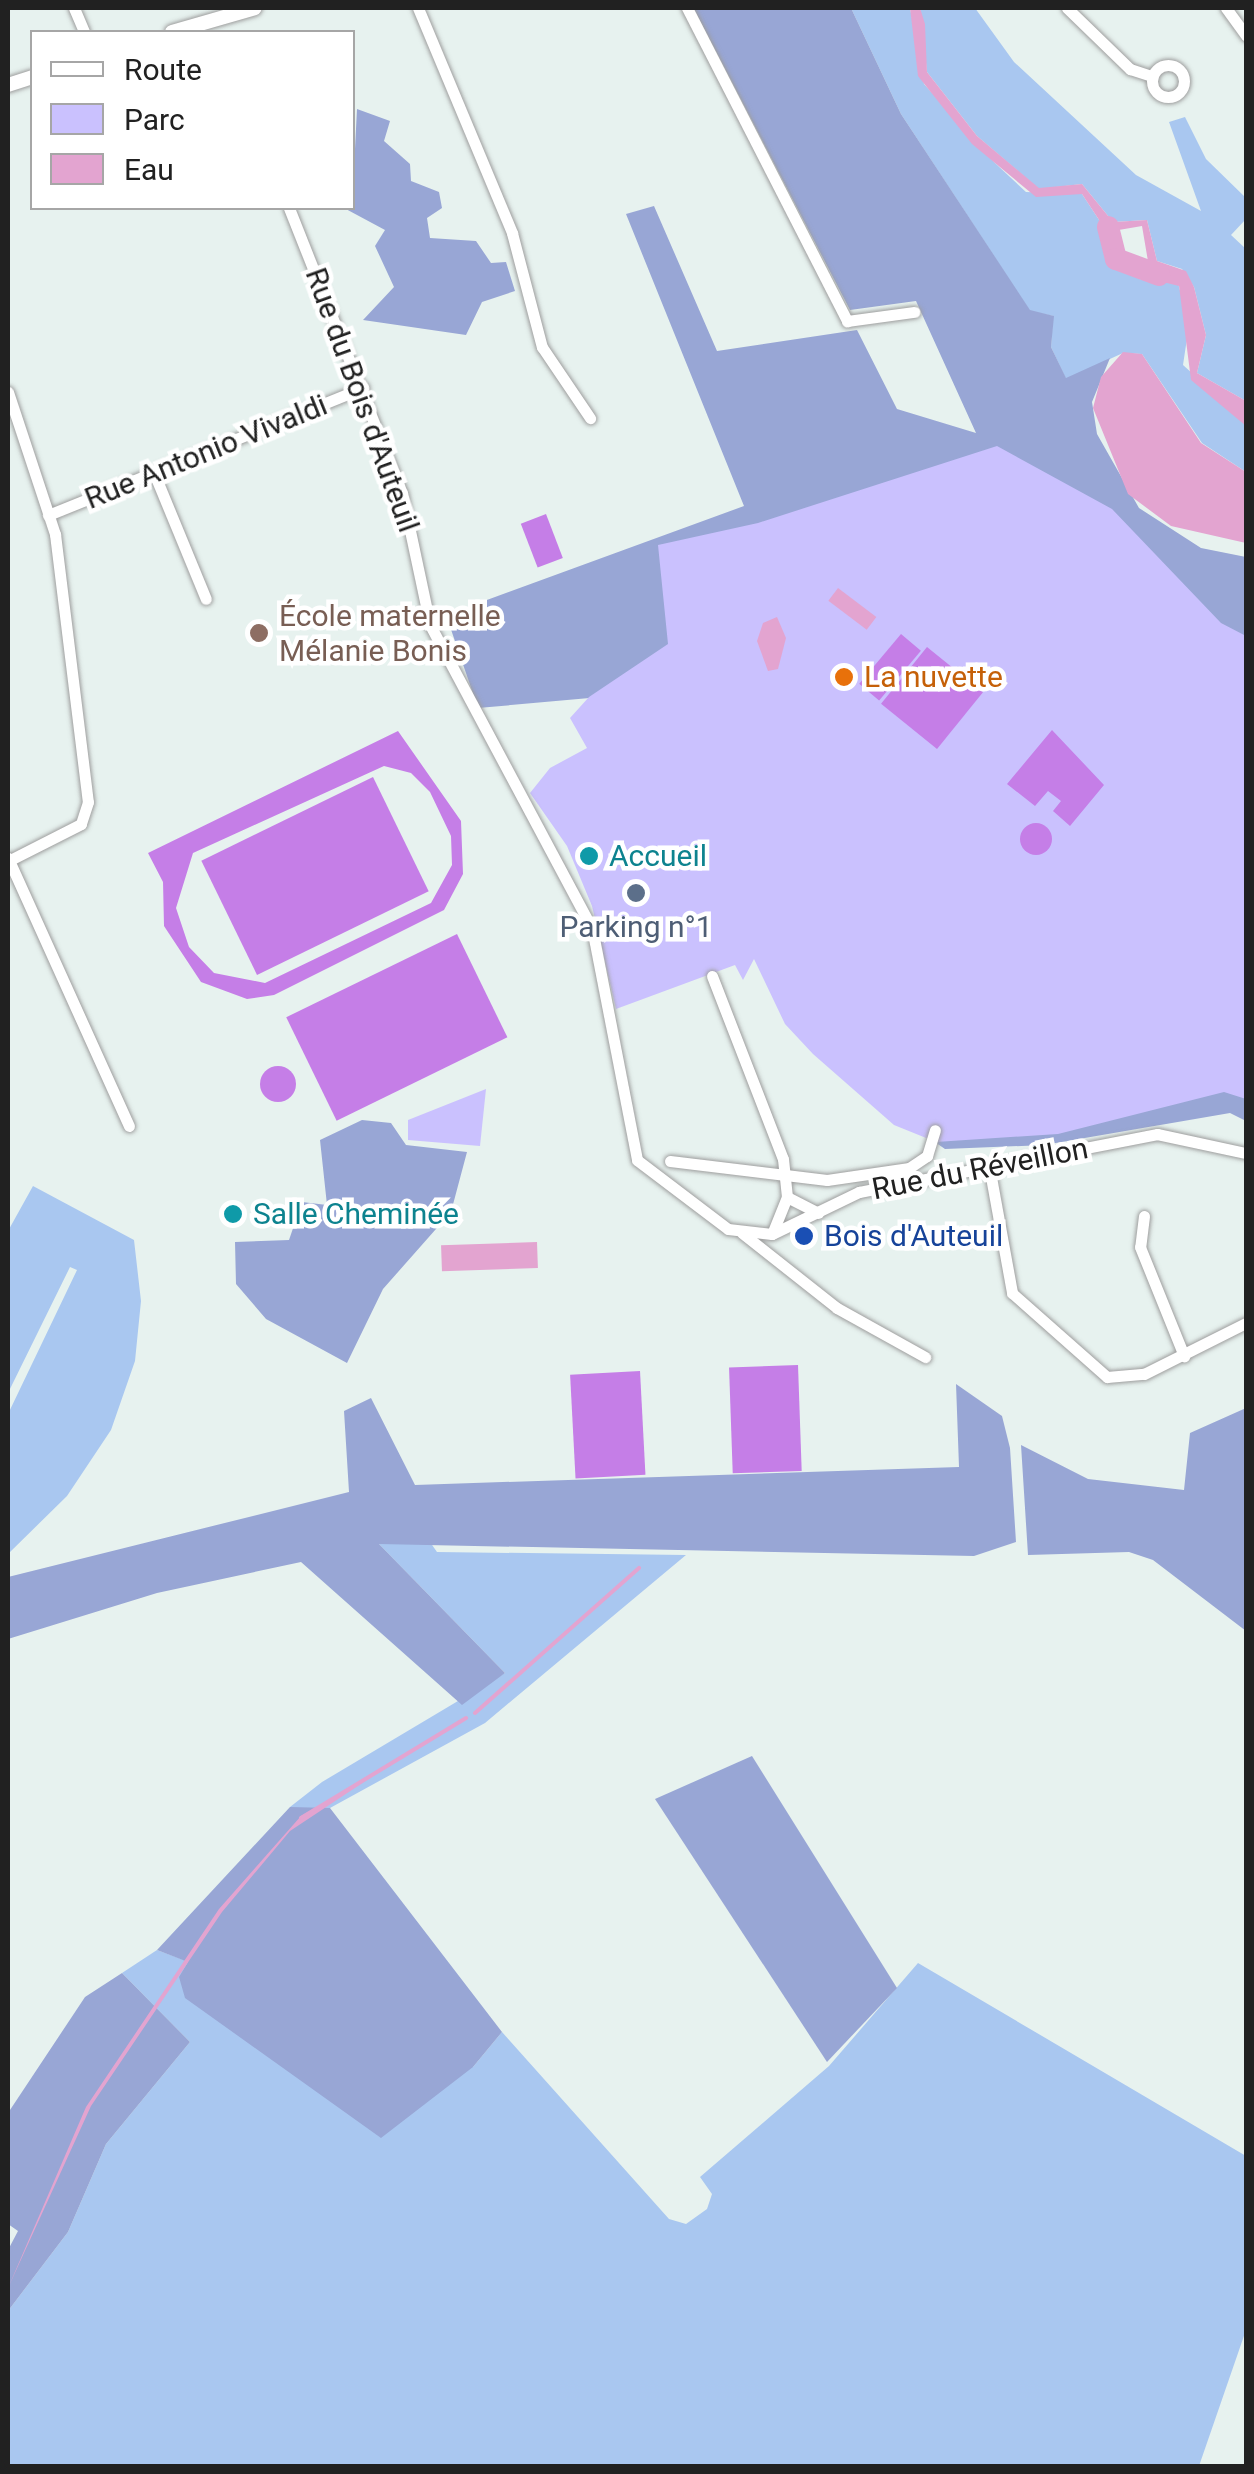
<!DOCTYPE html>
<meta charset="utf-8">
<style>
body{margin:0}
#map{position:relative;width:1254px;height:2474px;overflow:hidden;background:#e7f2ef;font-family:Roboto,sans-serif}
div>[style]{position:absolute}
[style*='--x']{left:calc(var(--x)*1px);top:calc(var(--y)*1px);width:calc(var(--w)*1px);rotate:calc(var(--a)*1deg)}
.grass>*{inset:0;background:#a9c7f0}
.forest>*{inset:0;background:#98a6d5}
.park>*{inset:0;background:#cac1fe}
.pitch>*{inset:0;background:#c57ee7;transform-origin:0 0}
.round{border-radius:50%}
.water>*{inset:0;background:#e3a4d0;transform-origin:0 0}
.stream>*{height:4px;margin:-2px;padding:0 2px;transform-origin:2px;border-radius:2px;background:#e3a4d0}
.river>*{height:22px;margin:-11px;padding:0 11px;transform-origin:11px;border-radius:11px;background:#e3a4d0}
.roads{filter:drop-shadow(0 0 2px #9e9e9e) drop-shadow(0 0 2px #9e9e9e)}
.minor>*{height:11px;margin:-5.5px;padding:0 5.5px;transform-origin:5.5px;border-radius:5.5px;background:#fff}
.minor>.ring{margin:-5.5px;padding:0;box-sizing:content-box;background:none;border:11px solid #fff;border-radius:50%}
.tertiary>*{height:14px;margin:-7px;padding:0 7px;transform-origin:7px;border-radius:7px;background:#fff}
.dots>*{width:28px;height:28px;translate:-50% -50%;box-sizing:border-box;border:5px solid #fff;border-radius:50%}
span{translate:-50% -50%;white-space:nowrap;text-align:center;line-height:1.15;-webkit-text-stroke:9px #fff;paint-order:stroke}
.street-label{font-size:30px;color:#212121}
.education-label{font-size:30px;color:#785e54}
.left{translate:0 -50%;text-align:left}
.food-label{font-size:30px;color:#c56008}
.culture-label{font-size:30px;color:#0d838f}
.service-label{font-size:30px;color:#4e5e75}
.transit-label{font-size:30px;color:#164399}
.frame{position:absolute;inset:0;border:10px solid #212121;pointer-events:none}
.legend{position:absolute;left:30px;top:30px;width:325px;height:180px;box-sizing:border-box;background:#fff;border:2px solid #a6a6a6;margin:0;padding:12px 18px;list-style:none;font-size:30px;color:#212121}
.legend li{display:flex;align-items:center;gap:20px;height:50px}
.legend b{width:50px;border:2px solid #a6a6a6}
</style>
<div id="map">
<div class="grass">
<i style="clip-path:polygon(851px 8px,910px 8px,924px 84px,995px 163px,1026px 192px,1082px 194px,1107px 232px,1111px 261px,1139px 279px,1178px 283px,1189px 325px,1183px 365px,1245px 421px,1246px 472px,1202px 443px,1142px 354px,1123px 353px,1066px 379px,1051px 347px,1053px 316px,1030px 311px,901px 114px)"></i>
<i style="clip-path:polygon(920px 8px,975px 8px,1014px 62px,1136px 175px,1201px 211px,1169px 122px,1185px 117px,1206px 159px,1246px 198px,1246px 219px,1231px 235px,1246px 249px,1246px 401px,1197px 373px,1206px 335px,1194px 287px,1182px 269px,1157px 261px,1147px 220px,1113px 222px,1082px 184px,1039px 189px,977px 136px,927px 72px)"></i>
<i style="clip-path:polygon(33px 1186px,134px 1240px,141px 1301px,135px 1361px,111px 1430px,67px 1496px,8px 1554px,8px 1414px,77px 1270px,70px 1267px,8px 1393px,8px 1231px)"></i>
<i style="clip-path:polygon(430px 1542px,437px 1552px,686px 1555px,485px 1723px,330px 1808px,302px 1814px,290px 1807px,322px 1782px,505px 1673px,378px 1543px)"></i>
<i style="clip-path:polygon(157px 1950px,473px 2067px,502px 2032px,669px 2219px,686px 2224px,707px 2209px,712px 2194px,700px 2177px,829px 2066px,918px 1963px,1246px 2156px,1246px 2330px,1199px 2466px,8px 2466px,8px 2311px,68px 2232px,106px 2144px,190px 2042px,122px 1973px)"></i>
</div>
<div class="forest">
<i style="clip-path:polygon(851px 8px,901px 114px,1030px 310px,1054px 316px,1051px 347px,1066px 378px,1110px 358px,1092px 402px,1097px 434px,1139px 508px,1201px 548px,1246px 557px,1246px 1121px,1230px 1113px,1044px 1145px,945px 1149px,885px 1108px,689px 662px,612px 696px,478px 708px,446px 615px,744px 506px,626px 214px,654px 206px,717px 351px,857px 330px,897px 409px,976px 433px,916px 301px,850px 310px,694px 9px)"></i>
<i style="clip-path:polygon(357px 109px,390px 121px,384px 141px,410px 164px,411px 181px,439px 192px,442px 208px,427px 218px,430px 238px,476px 241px,491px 263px,506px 262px,515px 291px,482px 302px,466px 335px,363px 320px,394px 287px,375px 246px,385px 230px,344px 208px,352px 208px)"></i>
<i style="clip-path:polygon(362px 1120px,391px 1123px,406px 1145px,467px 1152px,451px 1212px,383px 1289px,347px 1363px,266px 1319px,236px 1284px,235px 1242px,289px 1240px,302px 1202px,327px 1205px,320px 1140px)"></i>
<i style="clip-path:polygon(956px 1384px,1002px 1416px,1010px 1448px,1016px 1542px,974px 1556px,379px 1544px,505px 1673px,462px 1705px,301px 1562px,157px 1593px,8px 1639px,8px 1577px,349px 1492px,344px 1411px,371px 1398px,415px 1485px,959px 1467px)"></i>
<i style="clip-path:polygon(1246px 1408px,1246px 1631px,1153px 1560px,1129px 1552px,1028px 1555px,1021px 1445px,1088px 1479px,1184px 1490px,1190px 1433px)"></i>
<i style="clip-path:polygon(752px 1756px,897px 1988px,827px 2062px,655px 1799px)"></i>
<i style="clip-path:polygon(290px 1807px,330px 1808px,502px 2032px,473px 2067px,381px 2138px,185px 1998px,179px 1977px,188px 1962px,157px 1950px)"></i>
<i style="clip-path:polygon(122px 1973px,190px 2042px,106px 2144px,68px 2232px,8px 2311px,8px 2250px,18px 2231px,8px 2224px,8px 2113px,85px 1997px)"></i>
</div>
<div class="park">
<i style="clip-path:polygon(997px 446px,1112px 509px,1221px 623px,1246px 636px,1246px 1099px,1224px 1092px,1058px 1134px,936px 1142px,894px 1125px,813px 1054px,785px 1024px,754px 959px,743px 980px,735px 965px,616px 1009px,592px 906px,567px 846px,530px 793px,550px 768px,587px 748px,570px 718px,589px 697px,668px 644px,658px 545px,758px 523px)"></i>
<i style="clip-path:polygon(486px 1089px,480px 1146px,408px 1140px,408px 1120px)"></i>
</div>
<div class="pitch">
<i style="left:546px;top:514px;width:47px;height:27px;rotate:69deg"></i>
<i style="left:901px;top:634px;width:26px;height:65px;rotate:40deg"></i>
<i style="left:927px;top:647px;width:72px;height:73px;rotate:39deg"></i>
<i style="clip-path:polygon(1052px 730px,1104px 785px,1070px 826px,1053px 811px,1061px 801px,1048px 791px,1035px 806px,1007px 784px)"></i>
<i style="clip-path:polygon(evenodd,398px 731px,461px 821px,463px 874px,444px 910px,274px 995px,247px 999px,201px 982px,164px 926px,163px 882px,148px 853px,398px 731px,384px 766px,411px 773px,430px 792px,451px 836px,452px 865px,431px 903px,265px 983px,214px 973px,189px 947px,176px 908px,193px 853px,384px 766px)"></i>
<i style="left:373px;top:777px;width:127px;height:191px;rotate:64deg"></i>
<i class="round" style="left:1020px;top:823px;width:32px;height:32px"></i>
<i style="left:457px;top:934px;width:115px;height:190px;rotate:64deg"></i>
<i class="round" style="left:260px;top:1066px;width:36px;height:36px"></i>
<i style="left:798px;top:1365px;width:106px;height:69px;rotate:88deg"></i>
<i style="left:640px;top:1371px;width:104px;height:70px;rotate:87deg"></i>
</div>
<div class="water">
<i style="clip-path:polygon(910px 8px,920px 8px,925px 24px,927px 72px,977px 136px,1039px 188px,1082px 184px,1113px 222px,1147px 220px,1157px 261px,1186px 271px,1194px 287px,1206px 335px,1197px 373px,1246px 401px,1246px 426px,1191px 380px,1179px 286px,1151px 279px,1142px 226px,1107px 232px,1082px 194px,1036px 197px,972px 144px,918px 76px)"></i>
<i style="clip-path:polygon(1123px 352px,1142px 354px,1201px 443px,1246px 472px,1246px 543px,1171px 526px,1128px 494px,1093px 408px,1101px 377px)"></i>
<i style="left:838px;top:588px;width:48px;height:16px;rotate:37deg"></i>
<i style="clip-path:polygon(777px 617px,786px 638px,778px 669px,768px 671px,757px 641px,763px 623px)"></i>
<i style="left:537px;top:1242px;width:26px;height:96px;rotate:88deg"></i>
<i style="clip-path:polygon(382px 1770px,290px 1831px,222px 1912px,91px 2106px,8px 2288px,86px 2107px,219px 1909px,301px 1816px)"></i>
</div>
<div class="stream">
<i style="--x:475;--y:1713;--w:219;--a:-41.5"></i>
<i style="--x:301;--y:1818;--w:193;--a:-31.2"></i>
</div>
<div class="river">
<i style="--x:1108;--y:227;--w:33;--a:76"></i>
<i style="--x:1116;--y:259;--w:46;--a:20.4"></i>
</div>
<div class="roads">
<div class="minor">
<i style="--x:74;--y:8;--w:26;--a:67"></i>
<i style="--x:418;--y:8;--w:244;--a:67.3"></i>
<i style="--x:512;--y:233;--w:118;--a:75.3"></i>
<i style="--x:542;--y:347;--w:86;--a:55.9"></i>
<i style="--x:687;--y:8;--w:352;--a:62.9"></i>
<i style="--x:847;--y:321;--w:68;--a:-7.7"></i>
<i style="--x:1067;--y:8;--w:88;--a:44.1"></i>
<i style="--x:1130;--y:69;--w:23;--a:18"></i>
<i style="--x:1226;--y:8;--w:34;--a:54"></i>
<i class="ring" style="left:1152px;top:65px;width:21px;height:21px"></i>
<i style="--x:289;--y:208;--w:307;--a:68.4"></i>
<i style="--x:402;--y:493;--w:135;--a:78"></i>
<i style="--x:430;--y:625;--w:344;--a:61.9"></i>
<i style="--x:592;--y:928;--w:236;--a:79"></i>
<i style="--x:637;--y:1160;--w:114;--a:37.2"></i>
<i style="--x:728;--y:1229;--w:44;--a:6.5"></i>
<i style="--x:772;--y:1234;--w:97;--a:-25.8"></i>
<i style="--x:859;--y:1192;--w:304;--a:-11"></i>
<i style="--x:1157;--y:1134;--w:91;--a:12.1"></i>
<i style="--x:8;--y:392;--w:150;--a:71.7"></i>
<i style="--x:55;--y:534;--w:270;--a:83"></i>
<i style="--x:88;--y:802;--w:23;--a:108"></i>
<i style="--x:81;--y:824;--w:82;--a:153.1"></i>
<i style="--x:154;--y:473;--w:136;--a:67.6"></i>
<i style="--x:48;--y:515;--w:340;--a:-22"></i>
<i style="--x:8;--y:858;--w:294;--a:65.7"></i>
<i style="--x:712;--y:976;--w:196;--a:68.8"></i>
<i style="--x:783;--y:1159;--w:38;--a:84"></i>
<i style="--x:787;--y:1197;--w:35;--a:27"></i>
<i style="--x:670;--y:1161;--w:158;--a:6.9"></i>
<i style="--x:827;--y:1180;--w:83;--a:-8.3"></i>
<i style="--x:909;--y:1168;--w:22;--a:-34"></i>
<i style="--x:927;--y:1156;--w:27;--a:-73"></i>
<i style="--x:989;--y:1166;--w:129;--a:79.7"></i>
<i style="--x:1012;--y:1293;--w:127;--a:41.5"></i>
<i style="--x:1107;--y:1377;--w:37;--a:-5"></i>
<i style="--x:1144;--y:1374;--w:114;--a:-26.6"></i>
<i style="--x:1144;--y:1216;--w:31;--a:97"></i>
<i style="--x:1140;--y:1247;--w:118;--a:68"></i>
<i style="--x:742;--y:1233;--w:121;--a:38.3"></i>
<i style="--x:837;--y:1308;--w:101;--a:29.1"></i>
<i style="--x:772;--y:1234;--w:40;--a:-68"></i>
</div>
<div class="tertiary">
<i style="--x:172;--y:32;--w:86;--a:-16.1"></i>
<i style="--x:8;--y:85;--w:25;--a:-18"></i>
</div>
</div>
<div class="dots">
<i style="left:259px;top:633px;background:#8d6e63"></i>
<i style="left:844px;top:677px;background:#e8710a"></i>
<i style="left:589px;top:856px;background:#0f9aa8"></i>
<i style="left:636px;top:893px;background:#5c6f8a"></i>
<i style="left:233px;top:1214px;background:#0f9aa8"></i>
<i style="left:804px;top:1236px;background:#1a4fb4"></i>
</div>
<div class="street-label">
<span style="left:362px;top:400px;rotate:70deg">Rue du Bois d'Auteuil</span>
<span style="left:206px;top:452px;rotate:-22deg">Rue Antonio Vivaldi</span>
<span style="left:980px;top:1169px;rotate:-11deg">Rue du Réveillon</span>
</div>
<div class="education-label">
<span class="left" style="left:279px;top:633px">École maternelle<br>Mélanie Bonis</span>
</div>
<div class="food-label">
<span class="left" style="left:864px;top:677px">La nuvette</span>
</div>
<div class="culture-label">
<span class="left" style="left:609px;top:856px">Accueil</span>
<span class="left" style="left:253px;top:1214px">Salle Cheminée</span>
</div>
<div class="service-label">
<span style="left:636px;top:927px">Parking n°1</span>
</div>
<div class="transit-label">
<span class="left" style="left:824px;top:1236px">Bois d'Auteuil</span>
</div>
<div class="frame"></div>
<ul class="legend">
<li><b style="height:12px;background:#fff"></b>Route</li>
<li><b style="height:28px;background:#cac1fe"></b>Parc</li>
<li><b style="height:28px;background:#e3a4d0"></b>Eau</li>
</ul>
</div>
